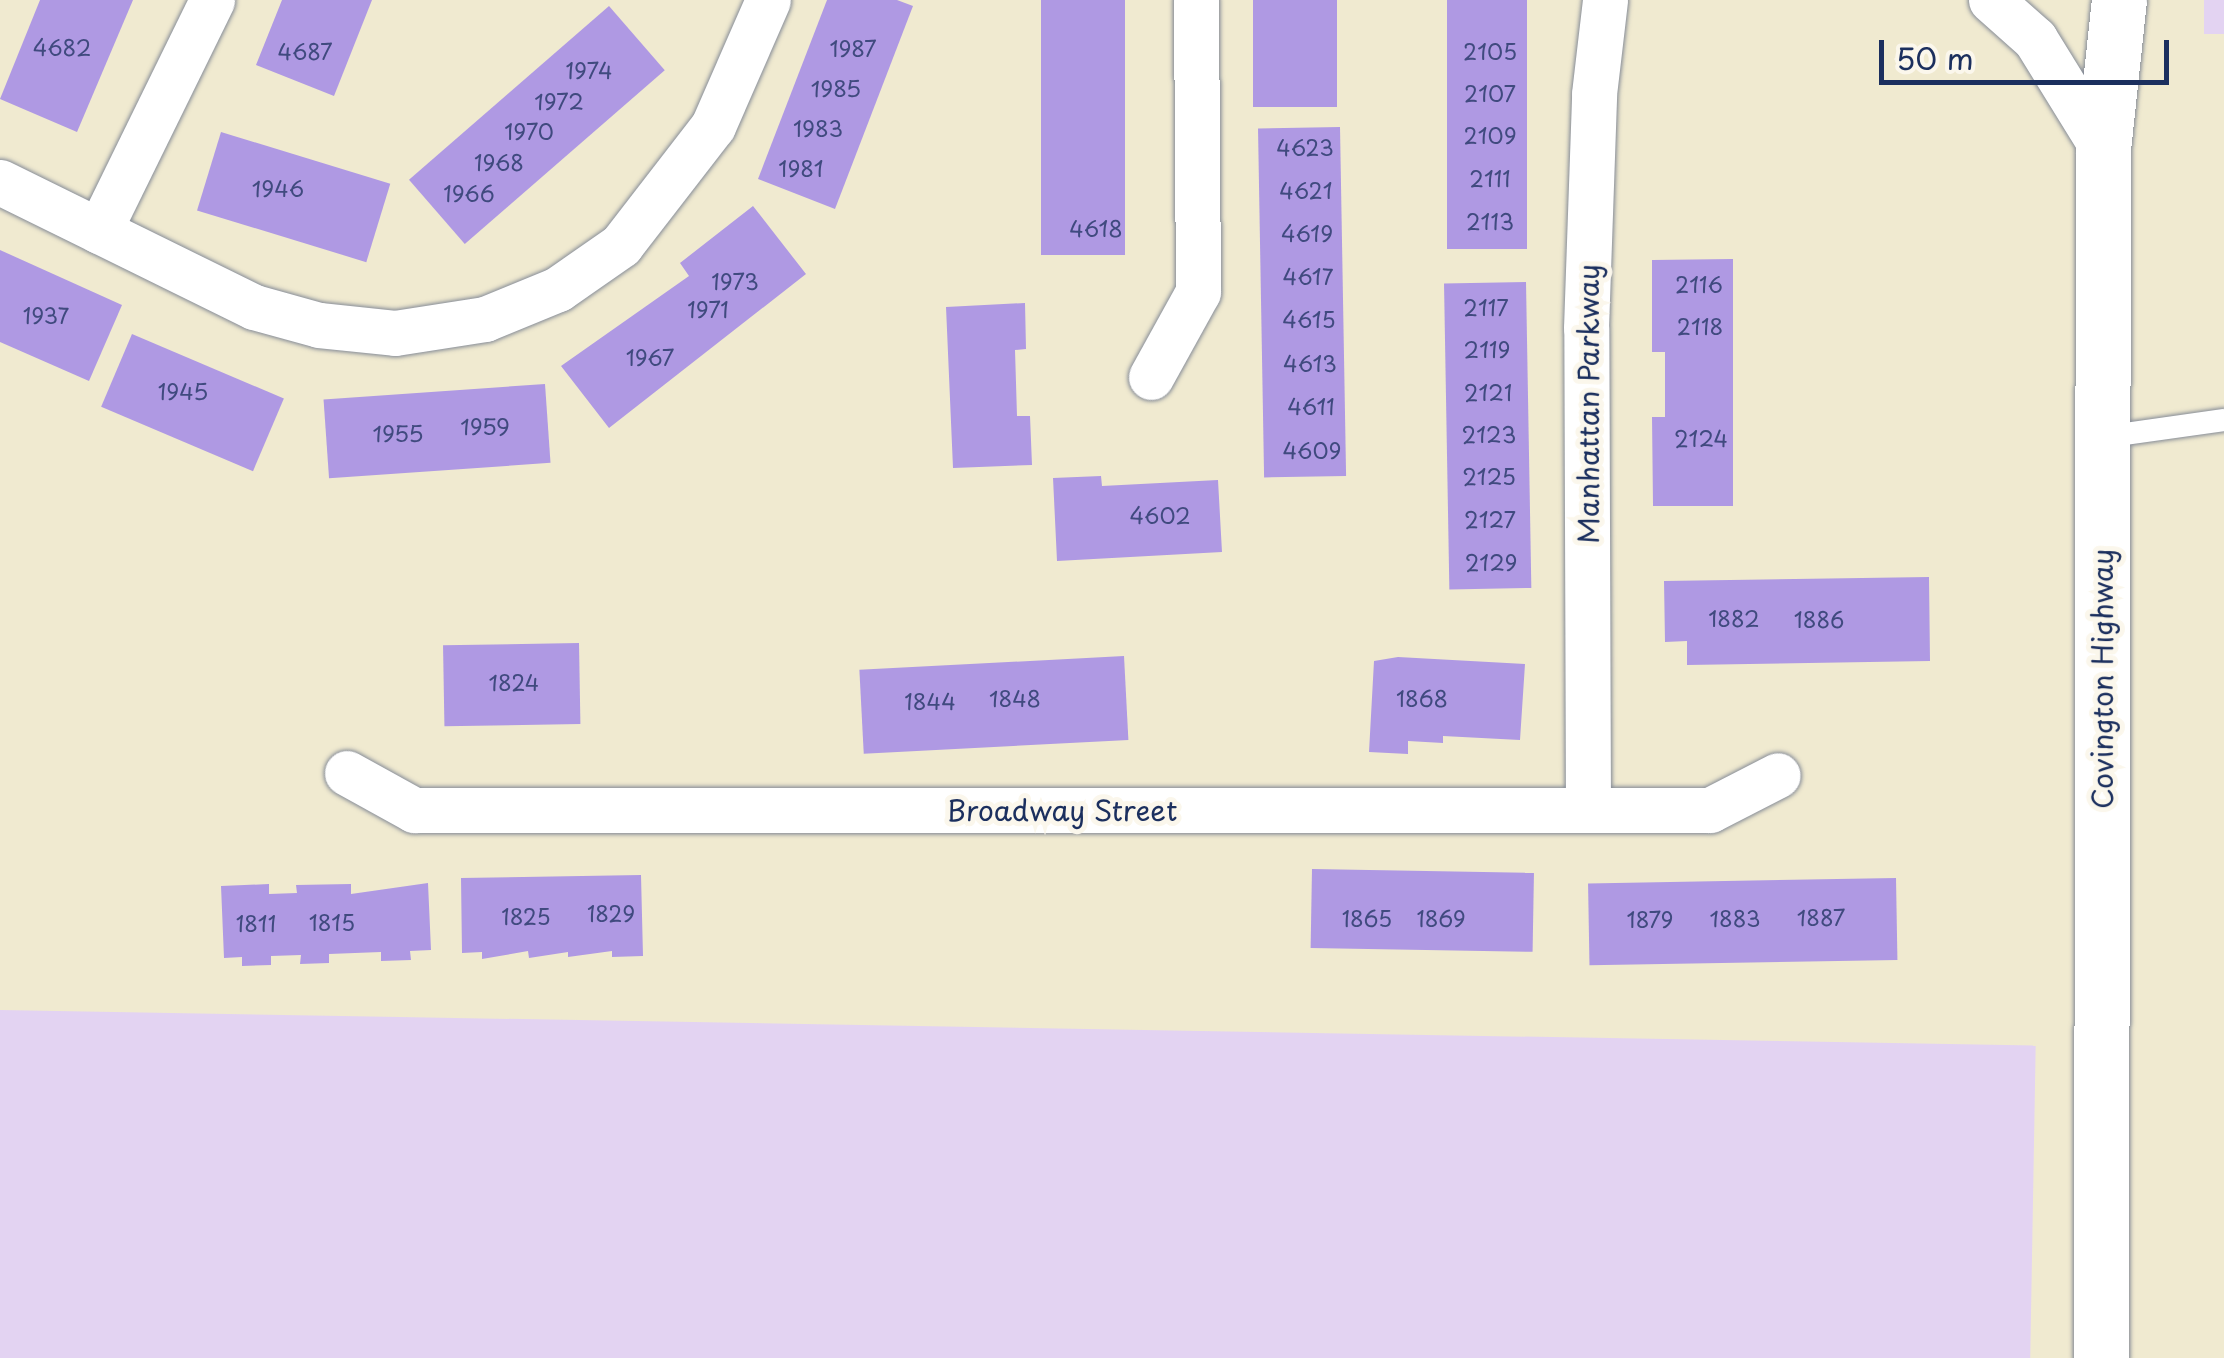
<!DOCTYPE html>
<style>
body{margin:0}
#map{position:relative;width:2224px;height:1358px;overflow:hidden;background:#f0ead0;font-family:"Playpen Sans",sans-serif}
div>[style]{position:absolute}
[style*='--x']{left:calc(var(--x)*1px);top:calc(var(--y)*1px);width:calc(var(--w)*1px);rotate:calc(var(--a)*1deg)}
.built>*{inset:0;background:#e3d3f2;transform-origin:0 0}
.building>*{inset:0;background:#af99e3;transform-origin:0 0}
.roads{filter:drop-shadow(0 0 2px #868c97) drop-shadow(0 0 2px #868c97)}
.service>*{height:22px;margin:-11px;padding:0 11px;transform-origin:11px;border-radius:11px;background:#fff}
.minor>*{height:45px;margin:-22.5px;padding:0 22.5px;transform-origin:22.5px;border-radius:22.5px;background:#fff}
.primary>*{height:55px;margin:-27.5px;padding:0 27.5px;transform-origin:27.5px;border-radius:27.5px;background:#fff}
span{translate:-50% -50%;white-space:nowrap;text-align:center;line-height:1.15;-webkit-text-stroke:10px #fbf7ec;paint-order:stroke}
.number-label{font-size:22px;color:#404a7f}
.number-label span{-webkit-text-stroke-width:0}
.street-label{font-size:28px;color:#1b2f5e}
.scale{position:absolute;left:1879px;top:40px;width:290px;height:45px;box-sizing:border-box;border:5px solid #1b2f5e;border-top:0;padding-left:12px;font-size:30px;line-height:35px;white-space:nowrap;color:#1b2f5e;-webkit-text-stroke:8px #fbf7ec;paint-order:stroke}
</style>
<div id="map">
<div class="built">
<i style="left:2204px;top:0;width:20px;height:34px"></i>
<i style="left:0;top:1010px;width:2036px;height:348px;rotate:1deg"></i>
</div>
<div class="building">
<i style="clip-path:polygon(40px 0,133px 0,77px 132px,0 99px)"></i>
<i style="clip-path:polygon(282px 0,372px 0,334px 96px,256px 65px)"></i>
<i style="clip-path:polygon(827px 0,897px 0,913px 6px,835px 209px,758px 179px)"></i>
<i style="left:1041px;top:0;width:84px;height:255px"></i>
<i style="left:1253px;top:0;width:84px;height:107px"></i>
<i style="left:1447px;top:0;width:80px;height:249px"></i>
<i style="left:609px;top:6px;width:85px;height:265px;rotate:49deg"></i>
<i style="left:1340px;top:127px;width:349px;height:82px;rotate:89deg"></i>
<i style="left:221px;top:132px;width:177px;height:82px;rotate:17deg"></i>
<i style="clip-path:polygon(753px 206px,806px 274px,609px 428px,561px 366px,689px 276px,680px 263px)"></i>
<i style="clip-path:polygon(0 250px,122px 305px,89px 381px,0 342px)"></i>
<i style="clip-path:polygon(1733px 259px,1733px 506px,1653px 506px,1652px 417px,1665px 417px,1665px 352px,1652px 352px,1652px 260px)"></i>
<i style="left:1526px;top:282px;width:306px;height:82px;rotate:89deg"></i>
<i style="clip-path:polygon(1025px 303px,1026px 349px,1015px 350px,1017px 416px,1030px 416px,1032px 465px,953px 468px,946px 307px)"></i>
<i style="left:132px;top:334px;width:165px;height:79px;rotate:23deg"></i>
<i style="left:545px;top:384px;width:79px;height:222px;rotate:86deg"></i>
<i style="clip-path:polygon(1101px 476px,1102px 486px,1218px 480px,1222px 552px,1057px 561px,1053px 478px)"></i>
<i style="clip-path:polygon(1929px 577px,1930px 661px,1687px 665px,1687px 641px,1665px 642px,1664px 581px)"></i>
<i style="left:579px;top:643px;width:81px;height:136px;rotate:89deg"></i>
<i style="left:1124px;top:656px;width:84px;height:265px;rotate:87deg"></i>
<i style="clip-path:polygon(1398px 657px,1525px 664px,1520px 740px,1443px 736px,1443px 743px,1408px 741px,1408px 754px,1369px 752px,1374px 661px)"></i>
<i style="left:1312px;top:869px;width:222px;height:79px;rotate:1deg"></i>
<i style="clip-path:polygon(641px 875px,643px 956px,612px 957px,612px 951px,568px 957px,568px 952px,529px 958px,528px 951px,482px 959px,482px 952px,462px 953px,461px 878px)"></i>
<i style="left:1896px;top:878px;width:82px;height:308px;rotate:89deg"></i>
<i style="clip-path:polygon(428px 883px,431px 950px,410px 951px,411px 960px,381px 961px,381px 952px,329px 954px,329px 963px,300px 964px,301px 955px,271px 956px,271px 965px,242px 966px,242px 957px,224px 958px,221px 886px,269px 884px,269px 894px,297px 893px,296px 885px,351px 884px,351px 894px)"></i>
</div>
<div class="roads">
<div class="service">
<i style="--x:2103;--y:437;--w:122;--a:-8"></i>
</div>
<div class="minor">
<i style="--x:1991;--y:0;--w:59;--a:41.6"></i>
<i style="--x:2035;--y:39;--w:129;--a:58.3"></i>
<i style="--x:0;--y:182;--w:283;--a:26.2"></i>
<i style="--x:254;--y:307;--w:67;--a:15.5"></i>
<i style="--x:319;--y:325;--w:76;--a:6"></i>
<i style="--x:395;--y:333;--w:91;--a:-8.8"></i>
<i style="--x:485;--y:319;--w:79;--a:-22.3"></i>
<i style="--x:558;--y:289;--w:77;--a:-34.9"></i>
<i style="--x:621;--y:245;--w:150;--a:-52.3"></i>
<i style="--x:713;--y:126;--w:137;--a:-66.4"></i>
<i style="--x:99;--y:231;--w:257;--a:-63.9"></i>
<i style="--x:1151;--y:377;--w:97;--a:-61.1"></i>
<i style="--x:1198;--y:292;--w:292;--a:-90.4"></i>
<i style="--x:347;--y:773;--w:77;--a:28.9"></i>
<i style="--x:414;--y:810;--w:1296;--a:0"></i>
<i style="--x:1710;--y:810;--w:76;--a:-27.2"></i>
<i style="--x:1588;--y:810;--w:482;--a:-90.2"></i>
<i style="--x:1586;--y:328;--w:234;--a:-88"></i>
<i style="--x:1594;--y:94;--w:95;--a:-83.3"></i>
</div>
<div class="primary">
<i style="--x:2101;--y:1358;--w:1209;--a:-89.91"></i>
<i style="--x:2103;--y:149;--w:150;--a:-83.9"></i>
</div>
</div>
<div class="number-label">
<span style="left:62px;top:47px">4682</span>
<span style="left:853px;top:48px">1987</span>
<span style="left:305px;top:51px">4687</span>
<span style="left:1490px;top:51px">2105</span>
<span style="left:589px;top:70px">1974</span>
<span style="left:836px;top:88px">1985</span>
<span style="left:1490px;top:93px">2107</span>
<span style="left:559px;top:101px">1972</span>
<span style="left:818px;top:128px">1983</span>
<span style="left:529px;top:131px">1970</span>
<span style="left:1490px;top:135px">2109</span>
<span style="left:1305px;top:147px">4623</span>
<span style="left:499px;top:162px">1968</span>
<span style="left:801px;top:168px">1981</span>
<span style="left:1490px;top:178px">2111</span>
<span style="left:278px;top:188px">1946</span>
<span style="left:1306px;top:190px">4621</span>
<span style="left:469px;top:193px">1966</span>
<span style="left:1490px;top:221px">2113</span>
<span style="left:1096px;top:228px">4618</span>
<span style="left:1307px;top:233px">4619</span>
<span style="left:1308px;top:276px">4617</span>
<span style="left:735px;top:281px">1973</span>
<span style="left:1699px;top:284px">2116</span>
<span style="left:1486px;top:307px">2117</span>
<span style="left:708px;top:309px">1971</span>
<span style="left:46px;top:315px">1937</span>
<span style="left:1309px;top:319px">4615</span>
<span style="left:1700px;top:326px">2118</span>
<span style="left:1487px;top:349px">2119</span>
<span style="left:650px;top:357px">1967</span>
<span style="left:1310px;top:363px">4613</span>
<span style="left:183px;top:391px">1945</span>
<span style="left:1488px;top:392px">2121</span>
<span style="left:1311px;top:406px">4611</span>
<span style="left:485px;top:426px">1959</span>
<span style="left:398px;top:433px">1955</span>
<span style="left:1489px;top:434px">2123</span>
<span style="left:1701px;top:438px">2124</span>
<span style="left:1312px;top:450px">4609</span>
<span style="left:1489px;top:476px">2125</span>
<span style="left:1160px;top:515px">4602</span>
<span style="left:1490px;top:519px">2127</span>
<span style="left:1491px;top:562px">2129</span>
<span style="left:1734px;top:618px">1882</span>
<span style="left:1819px;top:619px">1886</span>
<span style="left:514px;top:682px">1824</span>
<span style="left:1015px;top:698px">1848</span>
<span style="left:1422px;top:698px">1868</span>
<span style="left:930px;top:701px">1844</span>
<span style="left:611px;top:913px">1829</span>
<span style="left:526px;top:916px">1825</span>
<span style="left:1821px;top:917px">1887</span>
<span style="left:1367px;top:918px">1865</span>
<span style="left:1441px;top:918px">1869</span>
<span style="left:1735px;top:918px">1883</span>
<span style="left:1650px;top:919px">1879</span>
<span style="left:332px;top:922px">1815</span>
<span style="left:256px;top:923px">1811</span>
</div>
<div class="street-label">
<span style="left:1588px;top:404px;rotate:-90deg">Manhattan Parkway</span>
<span style="left:2102px;top:679px;rotate:-90deg">Covington Highway</span>
<span style="left:1062px;top:810px">Broadway Street</span>
</div>
<div class="scale">50 m</div>
</div>
